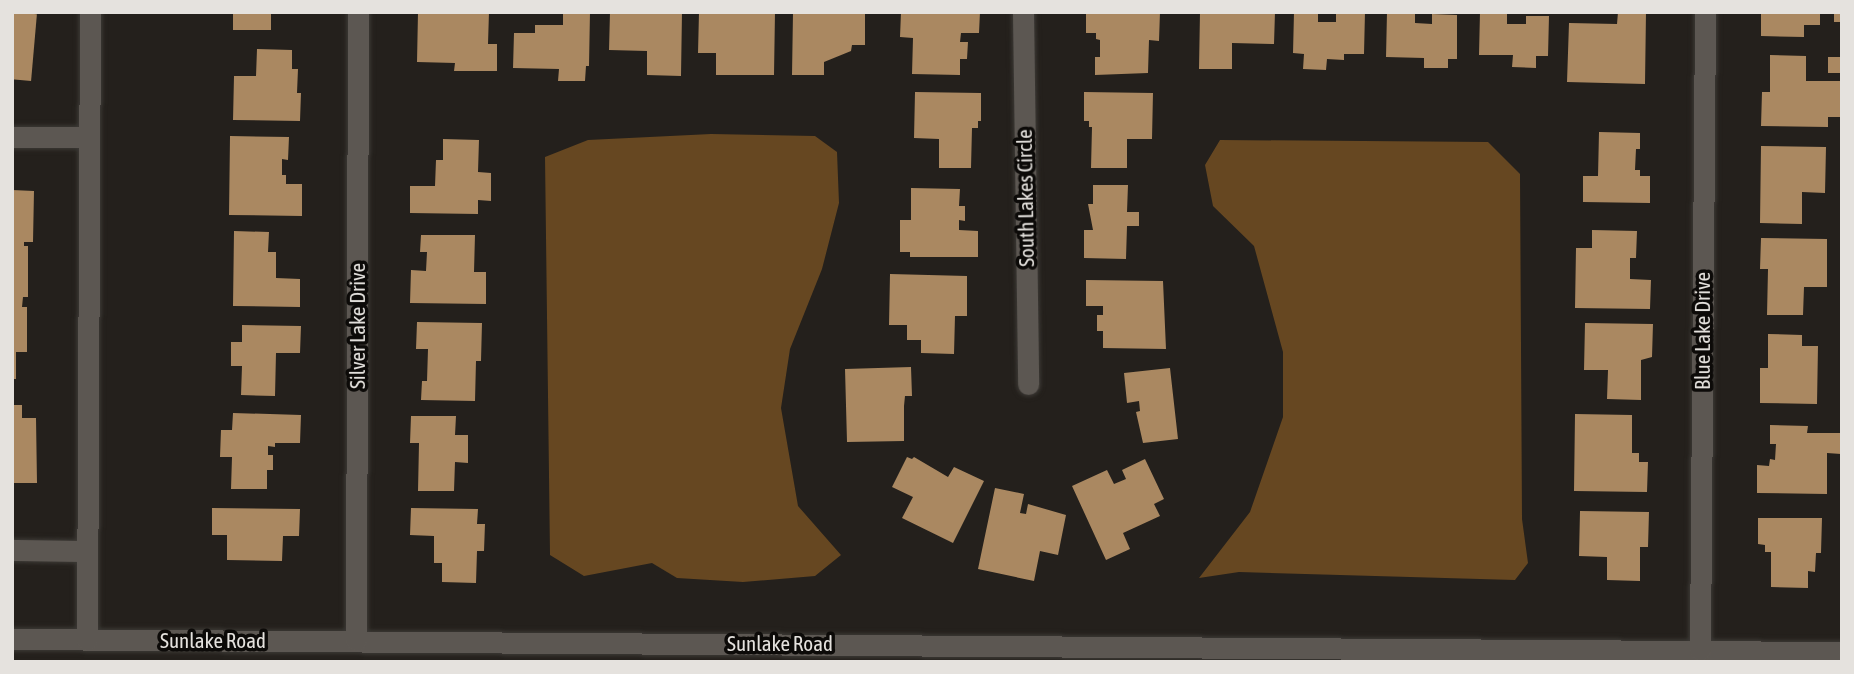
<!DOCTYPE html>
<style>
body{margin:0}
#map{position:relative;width:1854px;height:674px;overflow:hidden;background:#24201c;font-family:"Asap Condensed",sans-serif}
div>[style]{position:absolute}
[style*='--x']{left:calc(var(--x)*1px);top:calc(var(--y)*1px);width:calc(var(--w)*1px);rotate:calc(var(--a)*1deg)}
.water>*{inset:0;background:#664721}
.building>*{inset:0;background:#aa8861;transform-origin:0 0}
.roads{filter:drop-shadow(0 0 2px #3d3a36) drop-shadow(0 0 2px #3d3a36)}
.minor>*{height:21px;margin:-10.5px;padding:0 10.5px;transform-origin:10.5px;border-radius:10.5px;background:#5c5752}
span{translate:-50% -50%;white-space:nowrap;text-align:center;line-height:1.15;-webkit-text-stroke:7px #0c0a08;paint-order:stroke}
.street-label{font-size:21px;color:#e5e2de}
.frame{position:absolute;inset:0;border:14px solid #e5e2de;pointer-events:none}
</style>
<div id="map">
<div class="water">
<i style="clip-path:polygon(711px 134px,815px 136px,837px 152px,839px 203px,822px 269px,790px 349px,781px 408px,798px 506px,841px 555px,815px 576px,743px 582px,677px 578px,652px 563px,584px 576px,550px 555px,545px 157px,588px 140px)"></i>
<i style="clip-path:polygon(1220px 140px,1488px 142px,1520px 174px,1522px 519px,1528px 563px,1515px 580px,1239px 572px,1199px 578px,1250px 512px,1283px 417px,1283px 352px,1254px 246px,1213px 206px,1205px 165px)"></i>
</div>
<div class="building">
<i style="left:12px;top:12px;width:25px;height:67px;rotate:5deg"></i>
<i style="left:233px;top:12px;width:38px;height:18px"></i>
<i style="clip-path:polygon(418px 12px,489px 12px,488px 44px,497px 44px,497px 71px,454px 71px,455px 63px,417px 62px)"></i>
<i style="clip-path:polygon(563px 12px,590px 12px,589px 66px,586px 66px,585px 81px,558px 81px,559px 69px,513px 68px,514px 33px,535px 33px,535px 25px,563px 25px)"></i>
<i style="clip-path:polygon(610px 12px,682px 12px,681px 76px,647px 75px,647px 51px,609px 50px)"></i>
<i style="clip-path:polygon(699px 12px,775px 12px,774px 75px,716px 75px,716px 53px,698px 53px)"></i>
<i style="clip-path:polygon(793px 12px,865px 12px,865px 45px,852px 45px,851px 51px,824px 62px,824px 75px,792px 75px)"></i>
<i style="clip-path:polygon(901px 12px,980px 12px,979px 33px,961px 33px,960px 42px,968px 42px,967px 59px,960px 59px,960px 75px,912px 74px,913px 38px,900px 37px)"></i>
<i style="clip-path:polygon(1086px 12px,1160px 12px,1159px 41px,1149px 40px,1148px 73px,1095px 75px,1095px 57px,1100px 57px,1100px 40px,1096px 39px,1096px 33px,1086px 33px)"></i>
<i style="clip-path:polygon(1200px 12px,1275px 12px,1274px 44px,1232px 43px,1232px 69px,1199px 69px)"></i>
<i style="clip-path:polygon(1294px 12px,1318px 13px,1318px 22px,1336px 22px,1336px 12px,1365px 12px,1364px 54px,1344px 54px,1344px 60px,1327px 59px,1326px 70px,1303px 69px,1304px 54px,1293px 53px)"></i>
<i style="clip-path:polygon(1387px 12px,1415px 12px,1415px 23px,1432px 24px,1432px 14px,1457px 15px,1457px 59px,1448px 59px,1448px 68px,1424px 68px,1424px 58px,1386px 57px)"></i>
<i style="clip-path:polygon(1480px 12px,1507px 12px,1507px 24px,1526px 24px,1526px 16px,1549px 16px,1548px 56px,1536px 56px,1536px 68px,1512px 67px,1513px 55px,1479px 55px)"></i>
<i style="clip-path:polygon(1618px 12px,1646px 12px,1645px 84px,1567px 82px,1569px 23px,1617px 24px)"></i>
<i style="clip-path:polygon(1761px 12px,1820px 12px,1820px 25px,1804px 25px,1804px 37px,1761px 36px)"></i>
<i style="left:1834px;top:12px;width:8px;height:10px"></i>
<i style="clip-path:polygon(257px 49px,292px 50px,292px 69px,298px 69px,297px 93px,301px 93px,300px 121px,233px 120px,234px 76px,256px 76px)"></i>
<i style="clip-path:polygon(1770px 55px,1806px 56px,1806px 81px,1840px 81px,1842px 117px,1828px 117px,1828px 127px,1761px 126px,1762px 92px,1770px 92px)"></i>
<i style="left:1828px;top:57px;width:14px;height:16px"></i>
<i style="clip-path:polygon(915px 92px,981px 93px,981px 121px,978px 121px,978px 128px,972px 128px,971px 168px,939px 168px,939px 139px,914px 138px)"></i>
<i style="clip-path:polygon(1084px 92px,1153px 93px,1152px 139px,1127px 139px,1127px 168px,1091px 168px,1092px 127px,1089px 127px,1089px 121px,1084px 121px)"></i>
<i style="clip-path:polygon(1599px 132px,1640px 133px,1640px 149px,1636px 149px,1635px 170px,1640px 170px,1640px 176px,1650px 176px,1650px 203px,1583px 202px,1583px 176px,1598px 176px)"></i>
<i style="clip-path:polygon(230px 136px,289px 137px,288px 160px,282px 159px,282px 175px,286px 175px,286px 184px,302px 184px,302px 216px,229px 215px)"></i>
<i style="clip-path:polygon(443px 139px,479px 140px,478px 172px,491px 173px,491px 201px,478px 200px,478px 214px,410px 213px,410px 186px,435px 186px,436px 160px,443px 160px)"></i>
<i style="clip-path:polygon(1761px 146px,1826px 147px,1825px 193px,1802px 192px,1802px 224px,1760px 223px)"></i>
<i style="clip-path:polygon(1093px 185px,1128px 185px,1127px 212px,1139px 212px,1139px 226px,1127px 226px,1126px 259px,1084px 258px,1084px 230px,1093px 230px,1088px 204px,1093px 204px)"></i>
<i style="clip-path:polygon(911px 188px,960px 189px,959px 206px,965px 206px,965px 221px,959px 220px,959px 230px,978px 231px,978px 257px,910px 257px,910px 252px,900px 252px,900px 220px,911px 220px)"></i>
<i style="clip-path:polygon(12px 190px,34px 191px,33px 242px,24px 242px,24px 246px,28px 246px,28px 297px,23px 297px,22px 307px,27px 307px,27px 352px,16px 352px,16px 379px,12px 379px)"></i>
<i style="clip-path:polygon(1592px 230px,1637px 231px,1636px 258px,1630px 258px,1630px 279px,1651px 280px,1650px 309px,1575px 308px,1576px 248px,1592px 248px)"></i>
<i style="clip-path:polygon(234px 231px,269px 232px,268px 252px,276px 252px,276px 278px,300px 279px,300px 307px,233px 306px)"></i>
<i style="clip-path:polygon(421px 235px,475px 235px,474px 272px,486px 272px,486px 304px,410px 303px,411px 270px,426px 271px,427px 252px,420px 252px)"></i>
<i style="clip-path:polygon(1761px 238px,1827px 239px,1827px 287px,1804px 287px,1803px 315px,1767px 315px,1768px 269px,1760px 269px)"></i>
<i style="clip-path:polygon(890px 274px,967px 276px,967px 316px,955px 316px,954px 354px,921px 353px,921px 340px,907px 340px,907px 325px,889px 325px)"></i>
<i style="clip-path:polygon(1086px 280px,1163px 281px,1166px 349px,1103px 348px,1103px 331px,1097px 331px,1097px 315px,1103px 315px,1103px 306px,1086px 306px)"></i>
<i style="clip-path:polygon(417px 322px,482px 323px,481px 361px,476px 361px,475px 401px,421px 400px,422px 381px,427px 381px,428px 349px,416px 349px)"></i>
<i style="clip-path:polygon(1585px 323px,1653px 324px,1652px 357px,1641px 360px,1641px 400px,1607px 399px,1608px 370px,1584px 370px)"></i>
<i style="clip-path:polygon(242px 325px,301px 326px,300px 353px,276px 353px,275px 396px,241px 395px,242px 366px,231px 366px,231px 342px,242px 342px)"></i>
<i style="clip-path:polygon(1768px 334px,1802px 335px,1802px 346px,1818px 346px,1817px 404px,1760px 403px,1760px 368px,1768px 368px)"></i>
<i style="clip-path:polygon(911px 367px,912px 396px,905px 396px,904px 406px,904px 441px,847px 442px,845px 369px)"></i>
<i style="clip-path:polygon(1170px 368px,1178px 439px,1143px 443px,1136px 412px,1140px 411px,1139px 401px,1127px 403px,1124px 373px)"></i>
<i style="clip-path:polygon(12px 405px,22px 405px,22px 418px,36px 418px,37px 483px,12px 483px)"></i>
<i style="clip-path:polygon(233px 413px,301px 415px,300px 443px,275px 443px,275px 447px,268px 446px,268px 455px,273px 455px,273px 470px,267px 470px,267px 489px,231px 489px,232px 457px,220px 457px,221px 430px,232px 430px)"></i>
<i style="clip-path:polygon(1575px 414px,1632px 415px,1632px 453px,1639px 453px,1639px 462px,1648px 462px,1647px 492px,1574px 491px)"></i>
<i style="clip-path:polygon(411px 416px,456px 416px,455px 435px,468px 435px,468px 463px,455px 462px,454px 491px,418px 491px,419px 443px,410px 443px)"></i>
<i style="clip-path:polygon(1770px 425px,1808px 426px,1807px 433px,1841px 433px,1841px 454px,1827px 453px,1827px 494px,1757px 493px,1757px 465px,1769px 466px,1770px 459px,1775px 460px,1776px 444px,1770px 444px)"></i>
<i style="clip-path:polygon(907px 457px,912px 459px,914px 457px,948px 477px,954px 467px,984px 481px,953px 543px,902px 518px,913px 497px,892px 487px)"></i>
<i style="clip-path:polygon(1145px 459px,1164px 499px,1154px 504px,1160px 516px,1123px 533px,1130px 549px,1106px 560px,1072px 486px,1107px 470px,1114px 484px,1126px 479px,1122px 470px)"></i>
<i style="clip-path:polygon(995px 488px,1024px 494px,1020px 513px,1026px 514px,1028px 504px,1066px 515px,1058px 555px,1040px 551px,1034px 581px,978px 569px)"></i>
<i style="clip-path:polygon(212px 508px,300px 509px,299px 536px,283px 536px,282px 561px,227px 560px,227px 535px,212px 535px)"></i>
<i style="clip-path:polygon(411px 508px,478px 509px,477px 524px,485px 524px,484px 551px,477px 551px,476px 583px,442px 582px,442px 563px,434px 563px,434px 536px,410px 535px)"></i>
<i style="clip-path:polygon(1580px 511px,1649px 512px,1648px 547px,1640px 547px,1640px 581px,1607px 580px,1607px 557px,1579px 556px)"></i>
<i style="clip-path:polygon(1758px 518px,1822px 518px,1821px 553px,1816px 553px,1815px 572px,1808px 571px,1808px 588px,1771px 587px,1771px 552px,1765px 552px,1765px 545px,1758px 544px)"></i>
</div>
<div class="roads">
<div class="minor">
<i style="--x:1023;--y:12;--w:372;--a:89.2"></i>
<i style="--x:12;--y:137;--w:77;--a:0"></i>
<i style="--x:12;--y:550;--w:75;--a:0.8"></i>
<i style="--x:12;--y:639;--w:1830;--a:0.41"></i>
<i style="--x:87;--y:640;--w:628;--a:-89.73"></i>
<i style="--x:356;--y:640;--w:628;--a:-89.82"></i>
<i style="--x:1700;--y:650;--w:638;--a:-89.55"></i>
</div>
</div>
<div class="street-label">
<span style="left:1025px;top:198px;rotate:-91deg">South Lakes Circle</span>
<span style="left:357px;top:326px;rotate:-90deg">Silver Lake Drive</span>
<span style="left:1702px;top:331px;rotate:-90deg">Blue Lake Drive</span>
<span style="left:213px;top:640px">Sunlake Road</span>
<span style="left:780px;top:643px">Sunlake Road</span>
</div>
<div class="frame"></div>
</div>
